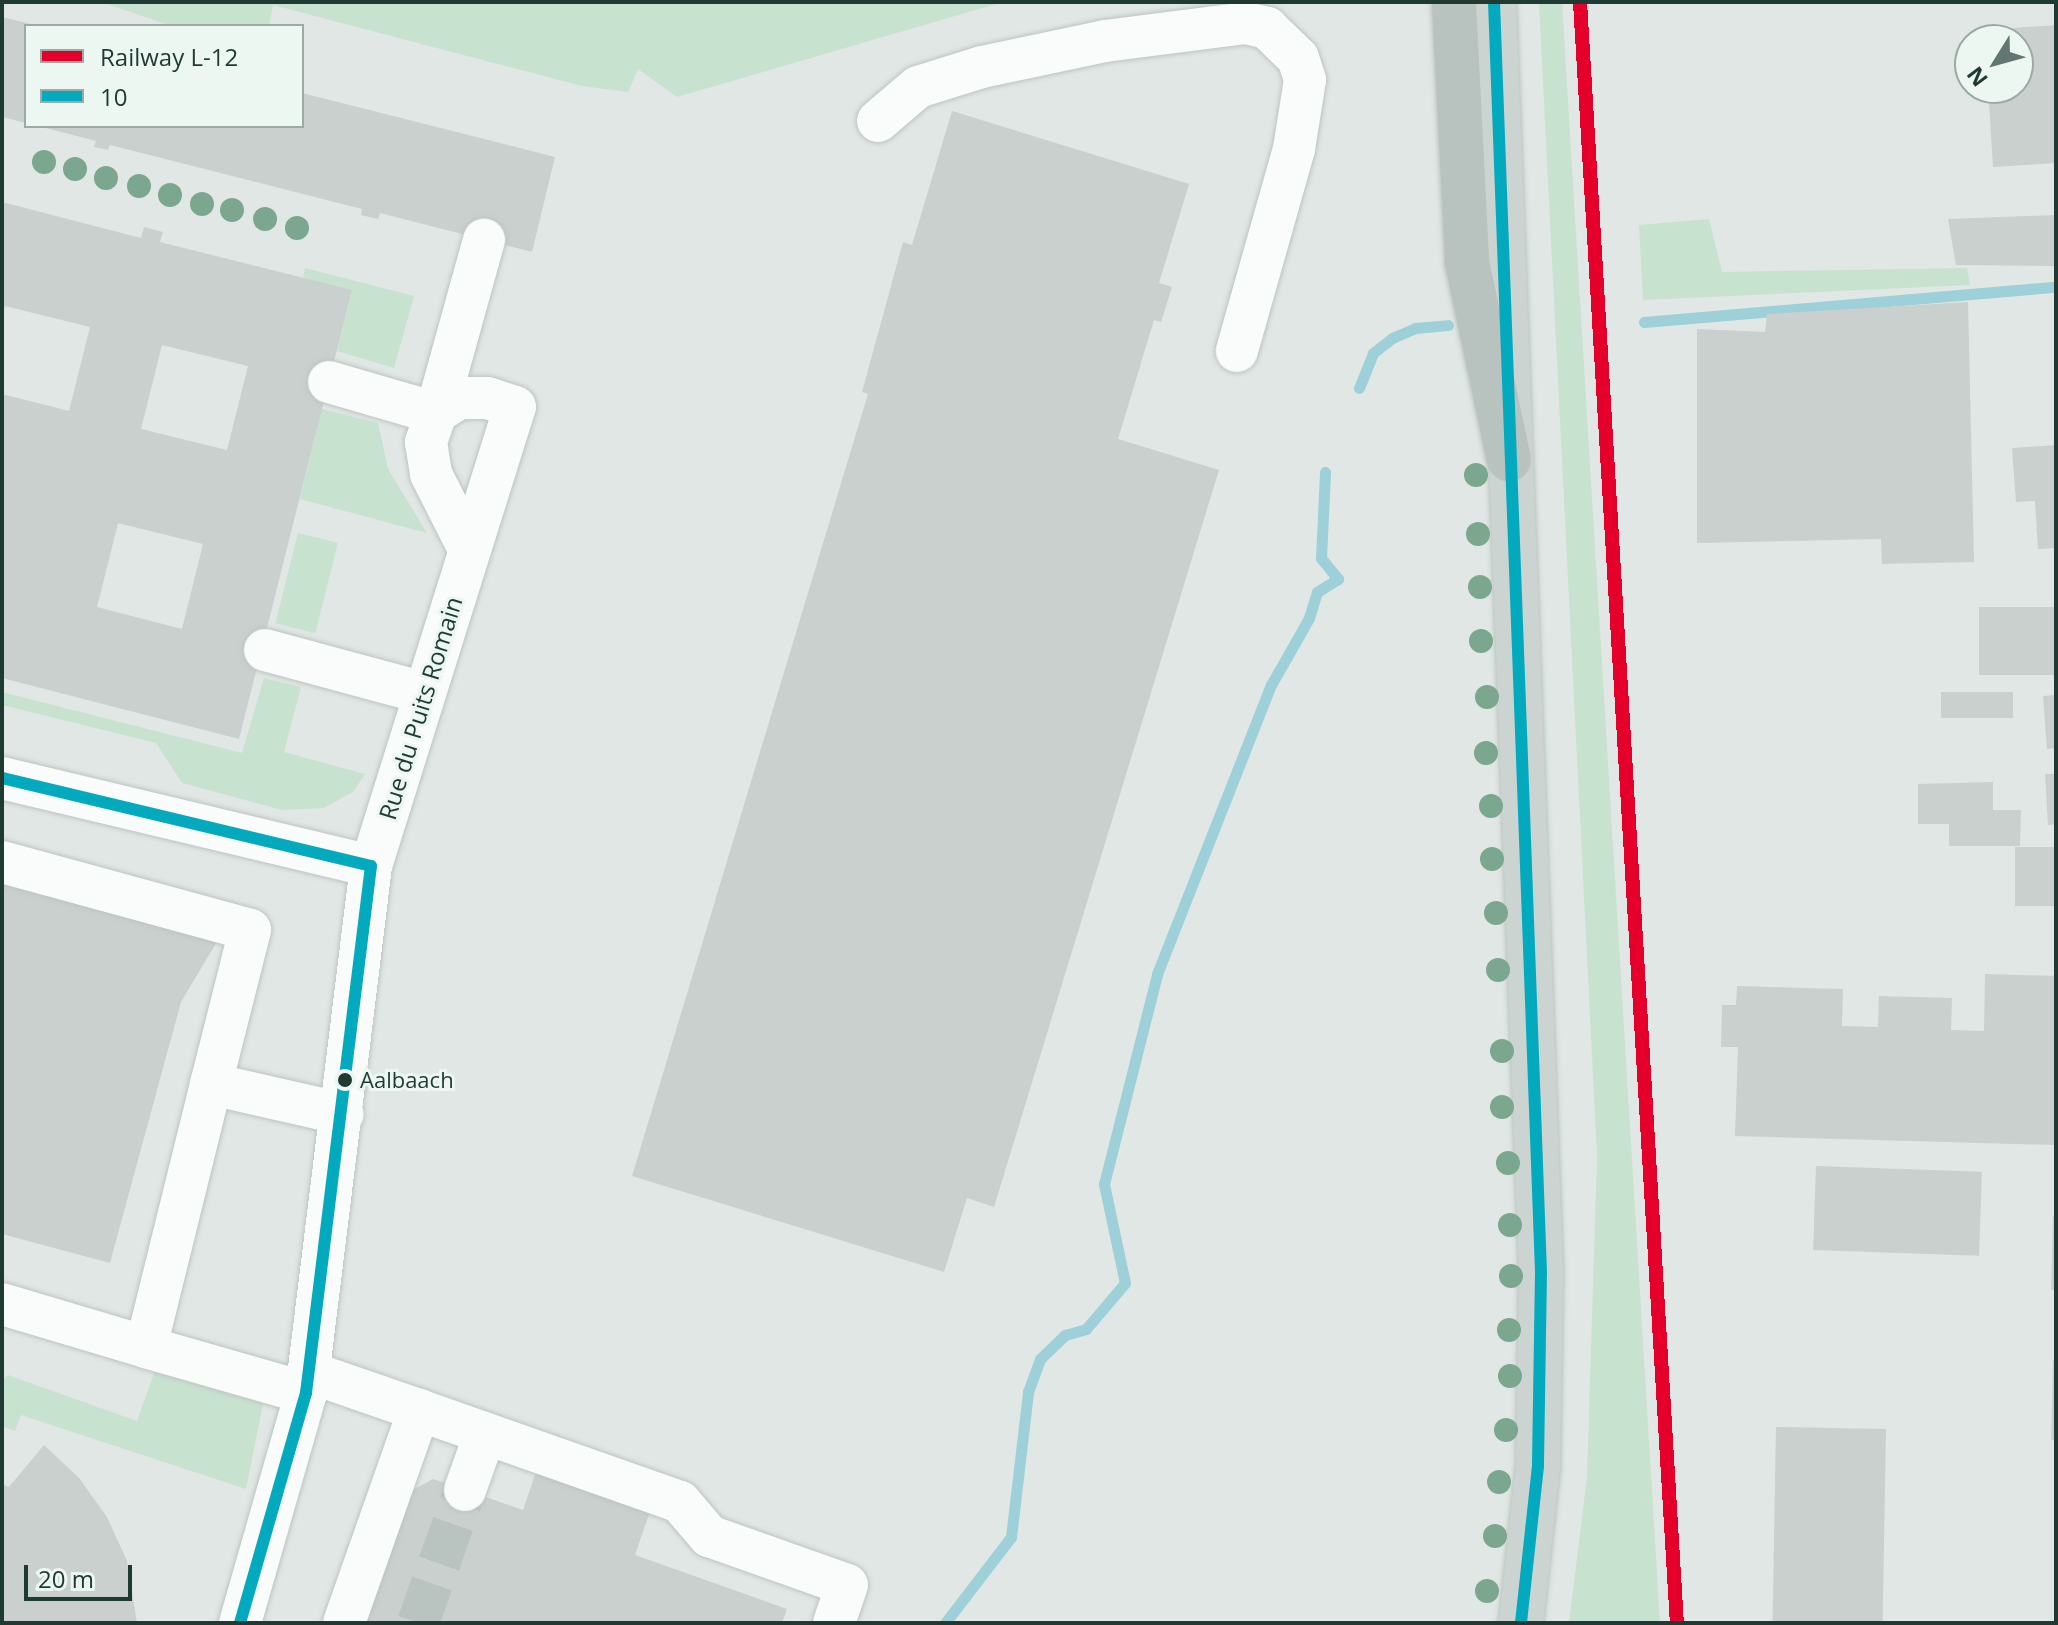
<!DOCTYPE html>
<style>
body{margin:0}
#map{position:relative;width:2058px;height:1625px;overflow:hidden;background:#e0e7e4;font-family:"Open Sans",sans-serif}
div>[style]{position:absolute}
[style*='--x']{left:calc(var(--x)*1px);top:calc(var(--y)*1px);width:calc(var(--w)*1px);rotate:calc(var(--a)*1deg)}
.green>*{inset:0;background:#c8e2d0;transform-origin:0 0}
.stream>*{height:11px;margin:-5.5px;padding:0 5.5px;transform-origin:5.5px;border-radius:5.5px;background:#9dd0d9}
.building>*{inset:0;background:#c9d0cd;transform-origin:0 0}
.minor-tunnel>*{height:42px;margin-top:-21px;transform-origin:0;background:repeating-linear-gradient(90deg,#b9c4c1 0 42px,transparent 0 63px)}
.roads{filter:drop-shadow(0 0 2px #bdc4c1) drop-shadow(0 0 2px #bdc4c1)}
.minor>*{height:42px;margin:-21px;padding:0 21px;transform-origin:21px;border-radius:21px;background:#fafbfb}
.major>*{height:44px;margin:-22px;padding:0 22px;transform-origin:22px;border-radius:22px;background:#ccd4d2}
.highway>*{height:44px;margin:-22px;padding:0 22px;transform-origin:22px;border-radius:22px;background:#b8c2bf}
.bus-1>*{height:12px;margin:-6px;padding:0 6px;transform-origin:6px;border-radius:6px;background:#03aabe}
.rail-1>*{height:14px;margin:-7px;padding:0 7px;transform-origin:7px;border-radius:7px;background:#e4002b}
.trees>*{width:24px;height:24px;margin:-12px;border-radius:50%;background:#7aa78d}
.dots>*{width:22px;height:22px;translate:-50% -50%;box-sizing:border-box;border:4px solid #edf7f2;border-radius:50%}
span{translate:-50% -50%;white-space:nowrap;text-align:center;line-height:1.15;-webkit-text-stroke:6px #edf7f2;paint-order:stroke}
.bus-label{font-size:22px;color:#1e3a33}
.left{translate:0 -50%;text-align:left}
.street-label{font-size:24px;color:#1e3a33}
.frame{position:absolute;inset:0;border:4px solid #1e3a33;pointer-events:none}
.legend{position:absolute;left:24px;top:24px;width:280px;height:104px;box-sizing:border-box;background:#edf7f2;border:2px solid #9aaba6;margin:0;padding:10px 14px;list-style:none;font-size:24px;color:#1e3a33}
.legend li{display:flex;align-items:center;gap:16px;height:40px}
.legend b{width:40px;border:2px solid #9aaba6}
.north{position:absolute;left:1954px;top:24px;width:80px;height:80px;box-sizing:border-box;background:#edf7f2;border:2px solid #9aaba6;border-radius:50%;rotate:233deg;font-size:22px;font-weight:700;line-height:32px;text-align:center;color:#1e3a33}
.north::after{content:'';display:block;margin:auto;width:28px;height:36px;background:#627771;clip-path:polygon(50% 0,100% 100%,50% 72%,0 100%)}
.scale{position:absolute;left:24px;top:1565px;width:108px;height:36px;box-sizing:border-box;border:4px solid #1e3a33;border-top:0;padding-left:10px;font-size:24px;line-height:28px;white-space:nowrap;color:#1e3a33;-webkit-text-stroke:6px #edf7f2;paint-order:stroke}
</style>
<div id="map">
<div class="green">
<i style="clip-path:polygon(102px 2px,1003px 2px,677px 97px,638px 69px,628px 92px,582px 86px,273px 5px,269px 26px,171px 26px)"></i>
<i style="clip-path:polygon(1539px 2px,1562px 2px,1660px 1623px,1569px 1623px,1587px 1477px,1597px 1157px)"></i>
<i style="clip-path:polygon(1709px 219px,1722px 272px,1967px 268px,1970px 285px,1643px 300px,1639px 225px)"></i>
<i style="clip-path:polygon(305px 268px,414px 296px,394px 368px,337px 351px,352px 291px,303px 278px)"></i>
<i style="clip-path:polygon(322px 409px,378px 423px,388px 469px,427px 533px,300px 499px)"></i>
<i style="left:298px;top:533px;width:41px;height:93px;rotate:14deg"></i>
<i style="clip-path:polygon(264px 678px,301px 687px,284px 752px,365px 774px,353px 792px,324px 808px,282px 810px,182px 783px,156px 743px,2px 705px,2px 692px,242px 753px)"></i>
<i style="clip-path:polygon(158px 1362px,260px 1393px,263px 1404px,246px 1489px,21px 1415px,15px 1431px,2px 1426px,2px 1381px,8px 1375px,137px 1421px)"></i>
</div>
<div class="stream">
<i style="--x:1644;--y:322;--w:413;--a:-4.9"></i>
<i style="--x:1359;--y:388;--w:38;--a:-68"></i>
<i style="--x:1373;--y:353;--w:24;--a:-38"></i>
<i style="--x:1392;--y:338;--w:25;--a:-23"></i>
<i style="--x:1415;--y:328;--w:33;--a:-5"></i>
<i style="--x:945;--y:1623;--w:108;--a:-52.5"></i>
<i style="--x:1011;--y:1537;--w:146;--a:-83.3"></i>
<i style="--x:1028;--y:1392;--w:35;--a:-70"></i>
<i style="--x:1040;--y:1359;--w:35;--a:-44"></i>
<i style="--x:1065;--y:1335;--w:22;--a:-16"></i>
<i style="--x:1086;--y:1329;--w:60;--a:-49.7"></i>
<i style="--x:1125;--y:1283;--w:101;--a:-102"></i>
<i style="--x:1104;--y:1184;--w:217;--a:-75.8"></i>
<i style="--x:1157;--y:974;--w:311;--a:-68.5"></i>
<i style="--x:1271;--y:685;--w:77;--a:-60.4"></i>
<i style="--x:1309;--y:618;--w:27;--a:-73"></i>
<i style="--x:1317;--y:592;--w:25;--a:-32"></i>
<i style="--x:1338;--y:579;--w:27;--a:-129"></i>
<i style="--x:1321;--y:558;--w:86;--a:-87.3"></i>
</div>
<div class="building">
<i style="clip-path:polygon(2px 17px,35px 25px,26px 26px,26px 123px,2px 117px)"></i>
<i style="clip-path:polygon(2056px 25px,2056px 163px,1993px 167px,1988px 88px,2018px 88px,2018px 40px,1984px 40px,1984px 30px)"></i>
<i style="clip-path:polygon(302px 93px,555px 157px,532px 252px,380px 213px,378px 219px,361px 215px,362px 209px,110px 145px,108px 150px,94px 147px,96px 141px,42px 127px,302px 126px)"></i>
<i style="clip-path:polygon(952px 111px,1189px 184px,1159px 283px,1172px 287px,1161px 322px,1154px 320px,1118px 439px,1219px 470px,994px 1207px,967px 1198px,944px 1272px,632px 1176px,868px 394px,862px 392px,903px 242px,912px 245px)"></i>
<i style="clip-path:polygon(evenodd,2px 202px,141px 238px,144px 227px,163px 232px,160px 242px,352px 290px,239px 739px,2px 678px,2px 394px,69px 411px,90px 327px,5px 306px,2px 315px,2px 202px,162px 345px,248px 366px,227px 450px,141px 429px,162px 345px,2px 202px,118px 523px,203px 544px,182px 629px,97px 607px,118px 523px)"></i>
<i style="clip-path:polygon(2056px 215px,2056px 266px,1956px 265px,1948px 219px)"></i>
<i style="clip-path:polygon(1968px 302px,1974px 562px,1882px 564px,1881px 539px,1697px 543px,1697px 329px,1765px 332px,1767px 314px)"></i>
<i style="clip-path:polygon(2056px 445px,2056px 548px,2038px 549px,2035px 501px,2016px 502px,2012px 448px)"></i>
<i style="left:2056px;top:607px;width:68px;height:77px;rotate:90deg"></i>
<i style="left:1941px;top:692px;width:72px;height:26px"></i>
<i style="clip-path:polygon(2056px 695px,2056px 748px,2047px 749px,2043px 696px)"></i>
<i style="clip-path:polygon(2045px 774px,2056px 774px,2056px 824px,2048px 825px)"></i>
<i style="clip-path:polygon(1993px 782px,1993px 810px,2021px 810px,2020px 846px,1949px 846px,1949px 824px,1918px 824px,1918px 784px)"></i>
<i style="left:2056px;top:847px;width:59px;height:41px;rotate:90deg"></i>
<i style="clip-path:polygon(2px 872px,225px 928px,181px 1002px,110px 1263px,2px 1234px)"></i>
<i style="clip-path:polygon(1985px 974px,2056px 976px,2056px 1145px,1735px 1136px,1738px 1047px,1721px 1047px,1722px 1005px,1736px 1005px,1737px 986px,1843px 989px,1842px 1026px,1878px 1027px,1879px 996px,1952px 998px,1951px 1030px,1984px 1031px)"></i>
<i style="left:1816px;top:1166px;width:166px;height:84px;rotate:2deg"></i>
<i style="clip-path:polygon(2053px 1216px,2056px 1216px,2056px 1290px,2051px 1290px)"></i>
<i style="clip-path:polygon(2053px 1360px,2056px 1360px,2056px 1440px,2051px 1440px)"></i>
<i style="left:1776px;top:1427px;width:110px;height:196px;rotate:1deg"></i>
<i style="clip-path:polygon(44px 1445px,79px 1478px,107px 1517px,127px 1561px,137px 1623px,2px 1623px,2px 1484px,9px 1487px)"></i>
<i style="clip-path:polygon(540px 1460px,654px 1500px,635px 1555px,787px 1609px,782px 1623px,361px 1623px,407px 1493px,433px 1479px,523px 1510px)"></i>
</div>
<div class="minor-tunnel">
<i style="--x:418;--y:1623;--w:141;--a:-70.5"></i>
</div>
<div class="roads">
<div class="minor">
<i style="--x:878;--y:121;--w:52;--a:-40.4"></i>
<i style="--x:918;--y:87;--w:67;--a:-17.4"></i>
<i style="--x:982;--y:67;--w:126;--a:-11.9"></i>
<i style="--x:1105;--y:41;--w:142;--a:-7.3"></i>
<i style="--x:1246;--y:23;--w:22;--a:13"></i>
<i style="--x:1267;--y:28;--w:43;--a:44.1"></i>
<i style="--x:1298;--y:58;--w:23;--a:72"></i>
<i style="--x:1305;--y:80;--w:70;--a:99.1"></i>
<i style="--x:1294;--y:149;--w:210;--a:105.8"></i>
<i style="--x:329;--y:382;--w:111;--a:16.2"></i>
<i style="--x:436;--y:413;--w:180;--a:-74.5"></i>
<i style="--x:265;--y:650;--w:165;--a:15.1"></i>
<i style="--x:2;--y:778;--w:379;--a:13.4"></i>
<i style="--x:2;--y:862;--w:257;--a:15.3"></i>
<i style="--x:250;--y:930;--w:159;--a:104.2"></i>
<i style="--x:2;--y:1304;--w:150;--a:16.6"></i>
<i style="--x:309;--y:1372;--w:116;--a:19.1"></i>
<i style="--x:306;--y:1393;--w:166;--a:-164"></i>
<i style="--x:146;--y:1347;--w:271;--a:-76.1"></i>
<i style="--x:211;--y:1084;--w:135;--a:12.8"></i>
<i style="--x:465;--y:1490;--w:59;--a:-70.3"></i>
<i style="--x:240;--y:1623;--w:239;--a:-74"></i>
<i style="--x:306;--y:1393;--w:531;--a:-82.97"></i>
<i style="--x:371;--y:866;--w:481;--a:-72.6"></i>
<i style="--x:515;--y:407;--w:29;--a:-162"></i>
<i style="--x:487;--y:398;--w:28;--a:180"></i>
<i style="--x:459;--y:398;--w:27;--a:147"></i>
<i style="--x:436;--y:413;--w:31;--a:109"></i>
<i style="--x:426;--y:442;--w:32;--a:81"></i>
<i style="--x:431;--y:474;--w:84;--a:63.1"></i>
<i style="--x:344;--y:1623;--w:226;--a:-70.6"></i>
<i style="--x:419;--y:1410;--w:277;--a:19.4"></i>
<i style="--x:680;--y:1502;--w:45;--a:49.5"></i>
<i style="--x:709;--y:1536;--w:146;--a:19.5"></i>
<i style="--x:847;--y:1585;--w:40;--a:108.9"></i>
</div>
<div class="major">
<i style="--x:1494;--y:2;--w:1271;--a:87.88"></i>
<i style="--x:1541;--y:1272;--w:194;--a:90.9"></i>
<i style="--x:1538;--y:1466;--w:158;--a:96.2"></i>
</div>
<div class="highway">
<i style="--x:1454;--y:2;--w:260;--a:87.1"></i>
<i style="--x:1467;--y:262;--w:202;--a:78"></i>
</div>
</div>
<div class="bus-1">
<i style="--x:1494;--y:2;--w:1271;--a:87.88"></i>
<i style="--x:1541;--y:1272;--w:194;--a:90.9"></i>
<i style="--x:1538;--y:1466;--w:158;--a:96.2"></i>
<i style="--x:2;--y:778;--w:379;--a:13.4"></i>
<i style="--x:240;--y:1623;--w:239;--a:-74"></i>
<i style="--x:306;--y:1393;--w:531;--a:-82.97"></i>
</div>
<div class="rail-1">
<i style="--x:1580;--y:2;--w:1624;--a:86.58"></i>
</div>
<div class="trees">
<i style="left:44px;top:162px"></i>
<i style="left:75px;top:169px"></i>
<i style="left:106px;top:178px"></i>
<i style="left:139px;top:186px"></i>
<i style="left:170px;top:195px"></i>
<i style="left:202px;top:204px"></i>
<i style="left:232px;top:210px"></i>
<i style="left:265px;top:219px"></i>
<i style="left:297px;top:228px"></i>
<i style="left:1476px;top:475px"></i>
<i style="left:1478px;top:534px"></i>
<i style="left:1480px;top:587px"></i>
<i style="left:1481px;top:641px"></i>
<i style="left:1487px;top:697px"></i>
<i style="left:1486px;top:753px"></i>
<i style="left:1491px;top:806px"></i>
<i style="left:1492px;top:859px"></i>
<i style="left:1496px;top:913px"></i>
<i style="left:1498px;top:970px"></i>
<i style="left:1502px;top:1051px"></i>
<i style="left:1502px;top:1107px"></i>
<i style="left:1508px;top:1163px"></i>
<i style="left:1510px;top:1225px"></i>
<i style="left:1511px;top:1276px"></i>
<i style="left:1509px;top:1330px"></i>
<i style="left:1510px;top:1376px"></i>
<i style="left:1506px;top:1430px"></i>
<i style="left:1499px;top:1482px"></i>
<i style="left:1495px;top:1536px"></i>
<i style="left:1487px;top:1591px"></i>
</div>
<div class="dots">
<i style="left:345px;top:1080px;background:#1e3a33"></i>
</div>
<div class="bus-label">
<span class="left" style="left:360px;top:1080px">Aalbaach</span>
</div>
<div class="street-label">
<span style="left:420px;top:708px;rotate:-73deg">Rue du Puits Romain</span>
</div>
<div class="frame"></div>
<ul class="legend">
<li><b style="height:10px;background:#e4002b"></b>Railway L-12</li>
<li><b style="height:10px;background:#03aabe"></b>10</li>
</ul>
<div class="north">N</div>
<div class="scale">20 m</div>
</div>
